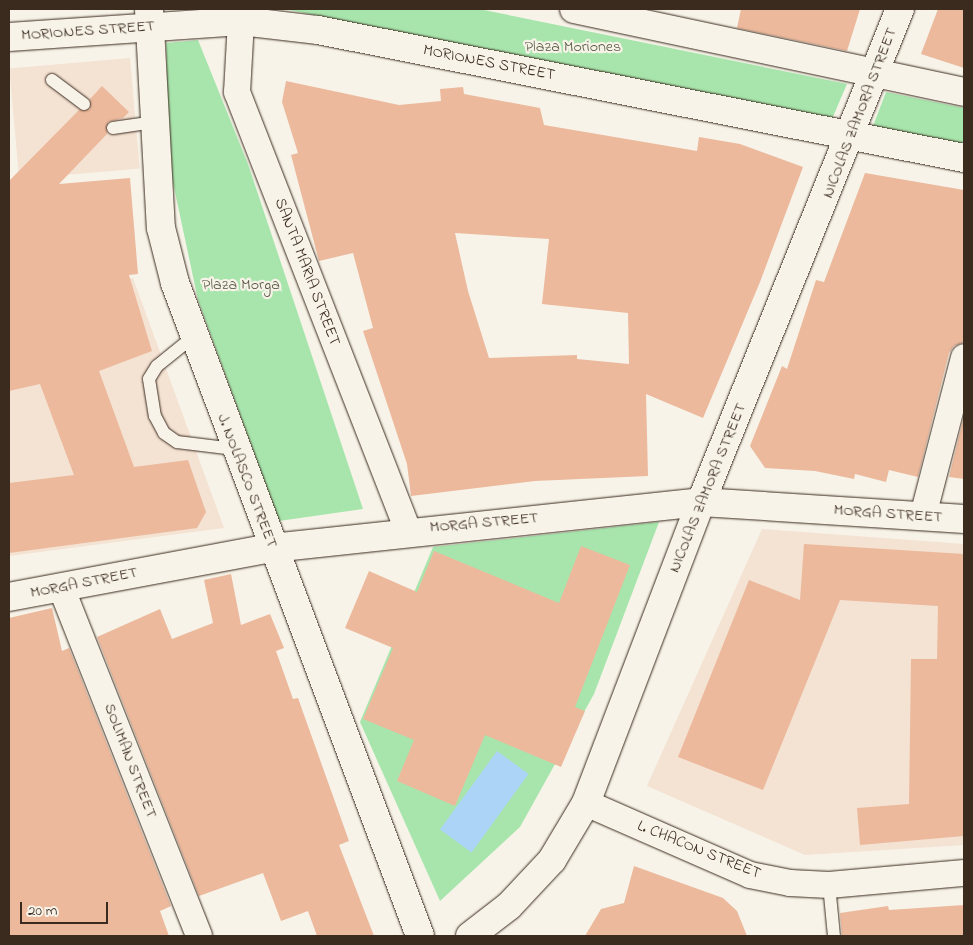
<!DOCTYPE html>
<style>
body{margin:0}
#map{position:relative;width:973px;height:945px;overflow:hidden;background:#f7f3e8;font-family:"Indie Flower",sans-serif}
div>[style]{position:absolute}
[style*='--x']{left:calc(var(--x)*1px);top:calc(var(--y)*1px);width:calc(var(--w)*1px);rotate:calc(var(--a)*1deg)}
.built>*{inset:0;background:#f4e2d2;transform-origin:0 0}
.green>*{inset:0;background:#a8e5ad}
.water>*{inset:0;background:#acd4f6;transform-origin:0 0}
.building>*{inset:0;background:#ecb99d}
.roads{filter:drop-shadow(0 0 1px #3b2a1e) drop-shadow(0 0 1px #3b2a1e)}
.lane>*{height:12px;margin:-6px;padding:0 6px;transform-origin:6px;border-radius:6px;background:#f7f3e8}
.street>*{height:26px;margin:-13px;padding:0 13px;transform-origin:13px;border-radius:13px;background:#f7f3e8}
.secondary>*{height:28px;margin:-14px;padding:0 14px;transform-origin:14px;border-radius:14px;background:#f7f3e8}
span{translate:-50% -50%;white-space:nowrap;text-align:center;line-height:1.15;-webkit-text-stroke:4.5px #f7f3e8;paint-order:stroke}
.street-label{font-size:16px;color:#3b2a1e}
.park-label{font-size:16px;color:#565942}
.frame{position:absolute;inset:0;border:10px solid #3b2a1e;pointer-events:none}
.scale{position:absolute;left:20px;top:902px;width:88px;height:22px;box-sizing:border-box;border:2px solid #3b2a1e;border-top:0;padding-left:6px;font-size:15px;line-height:18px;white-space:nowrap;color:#3b2a1e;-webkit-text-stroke:4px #f7f3e8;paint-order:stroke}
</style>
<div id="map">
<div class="built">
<i style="left:130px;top:58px;width:111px;height:121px;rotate:85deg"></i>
<i style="clip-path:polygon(133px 278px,224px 528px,9px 556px,9px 310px)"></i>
<i style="clip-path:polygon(762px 529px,964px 544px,964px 845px,805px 855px,647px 786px)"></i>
</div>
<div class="green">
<i style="clip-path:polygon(284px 9px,479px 9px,847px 84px,832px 119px)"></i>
<i style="clip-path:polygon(198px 40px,248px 164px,363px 509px,279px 521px,198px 300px,169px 164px,166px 43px)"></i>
<i style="clip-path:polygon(886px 92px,964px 108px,964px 144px,873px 126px)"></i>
<i style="clip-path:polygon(659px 522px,594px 694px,520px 827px,440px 901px,360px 722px,433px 547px)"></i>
</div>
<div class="water">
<i style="left:497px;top:751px;width:39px;height:97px;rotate:36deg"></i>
</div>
<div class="building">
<i style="clip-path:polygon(741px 9px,860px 9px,847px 51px,737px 28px)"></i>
<i style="clip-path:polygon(938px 9px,964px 9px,964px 68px,921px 54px)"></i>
<i style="clip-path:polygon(evenodd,286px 81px,399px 105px,441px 101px,440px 89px,463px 87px,464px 94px,540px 108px,544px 125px,697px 151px,699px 137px,740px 144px,803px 167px,760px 282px,703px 418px,646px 394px,648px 476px,535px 481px,411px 496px,407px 464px,363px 331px,373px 328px,353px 253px,319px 261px,291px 155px,298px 153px,282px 102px,286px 81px,455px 233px,549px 239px,542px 304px,628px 313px,629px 364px,577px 359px,577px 355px,489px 358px,468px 291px,455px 233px)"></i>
<i style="clip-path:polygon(102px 86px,129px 112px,123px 118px,108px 122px,107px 134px,59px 184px,130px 178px,138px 274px,129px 275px,152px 351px,99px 371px,134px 467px,188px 460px,206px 512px,197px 528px,9px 553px,9px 483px,74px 475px,40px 384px,9px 391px,9px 181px,79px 110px,90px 109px,90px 99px)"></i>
<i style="clip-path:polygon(865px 173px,964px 190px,964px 342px,954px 346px,949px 353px,918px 477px,889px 470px,886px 482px,855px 474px,854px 479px,815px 471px,765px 468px,750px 446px,782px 366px,787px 369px,816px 280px,824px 282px)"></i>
<i style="clip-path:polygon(964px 416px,964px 479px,949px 477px)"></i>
<i style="clip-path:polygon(804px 544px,964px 554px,964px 836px,860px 845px,857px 808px,909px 804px,911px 659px,937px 659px,938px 606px,840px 600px,763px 790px,678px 757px,749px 580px,800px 600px)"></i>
<i style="clip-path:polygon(581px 546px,630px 565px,575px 707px,585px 711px,561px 767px,485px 735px,455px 806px,397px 781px,414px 740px,363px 719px,393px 648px,345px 628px,369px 571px,417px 592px,434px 551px,559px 603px)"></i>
<i style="clip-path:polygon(231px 574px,241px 625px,270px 614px,284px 648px,276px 651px,293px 699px,298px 698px,349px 841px,339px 845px,374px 936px,317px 936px,308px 911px,281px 921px,263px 873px,199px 896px,97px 637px,160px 609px,172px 639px,213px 623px,204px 580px)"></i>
<i style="clip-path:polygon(52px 608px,62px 651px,69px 648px,171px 906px,160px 911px,169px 936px,9px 936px,9px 618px)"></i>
<i style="clip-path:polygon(634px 866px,723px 898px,737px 911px,747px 936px,585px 936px,601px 909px,624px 903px)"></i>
<i style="clip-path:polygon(964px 905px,964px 936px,842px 936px,840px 913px,888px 906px,889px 910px)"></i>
</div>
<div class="roads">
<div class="lane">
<i style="--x:52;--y:80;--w:40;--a:37"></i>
<i style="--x:113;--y:128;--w:41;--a:-8.3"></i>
<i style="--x:193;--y:337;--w:46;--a:141.1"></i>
<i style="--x:157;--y:366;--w:15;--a:122"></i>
<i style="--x:149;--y:379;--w:37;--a:81"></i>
<i style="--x:155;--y:416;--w:19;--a:62"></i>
<i style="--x:164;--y:433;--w:16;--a:35"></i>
<i style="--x:177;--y:442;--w:58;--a:6.9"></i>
<i style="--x:829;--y:885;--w:51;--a:84.4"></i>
</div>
<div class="street">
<i style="--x:241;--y:21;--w:71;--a:93.2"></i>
<i style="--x:237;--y:92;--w:470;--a:68.7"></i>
<i style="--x:923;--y:516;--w:164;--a:-75.5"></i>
<i style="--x:61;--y:587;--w:375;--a:68.4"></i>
<i style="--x:586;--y:803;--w:179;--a:23.7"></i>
<i style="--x:750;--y:875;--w:41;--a:11.3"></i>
<i style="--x:790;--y:883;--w:39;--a:3"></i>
<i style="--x:829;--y:885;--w:136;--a:-5.1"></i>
</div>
<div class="secondary">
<i style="--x:149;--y:9;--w:219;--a:86.9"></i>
<i style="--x:161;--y:228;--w:57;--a:75.7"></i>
<i style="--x:175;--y:283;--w:697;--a:69.43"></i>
<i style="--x:574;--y:9;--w:399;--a:12"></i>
<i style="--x:9;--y:37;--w:233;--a:-3.9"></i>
<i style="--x:241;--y:21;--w:78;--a:6.7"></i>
<i style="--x:318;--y:30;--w:659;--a:11.21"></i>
<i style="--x:9;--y:597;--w:268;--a:-10.6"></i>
<i style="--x:272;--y:548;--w:431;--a:-6.1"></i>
<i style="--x:701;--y:502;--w:264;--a:3.7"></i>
<i style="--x:470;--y:936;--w:49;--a:-37.6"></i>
<i style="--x:509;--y:906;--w:63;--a:-46.9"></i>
<i style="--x:552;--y:860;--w:66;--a:-59.2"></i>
<i style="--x:586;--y:803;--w:322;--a:-69.1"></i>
<i style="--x:701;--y:502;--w:532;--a:-68.02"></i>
</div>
</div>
<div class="street-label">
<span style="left:88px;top:31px;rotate:-4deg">MORIONES STREET</span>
<span style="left:489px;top:63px;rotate:11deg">MORIONES STREET</span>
<span style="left:860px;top:113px;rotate:-69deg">NICOLAS ZAMORA STREET</span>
<span style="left:307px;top:272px;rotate:69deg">SANTA MARIA STREET</span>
<span style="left:247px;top:481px;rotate:69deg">J. NOLASCO STREET</span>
<span style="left:708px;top:488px;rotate:-68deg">NICOLAS ZAMORA STREET</span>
<span style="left:888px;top:514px;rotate:4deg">MORGA STREET</span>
<span style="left:484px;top:523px;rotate:-5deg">MORGA STREET</span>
<span style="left:84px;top:583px;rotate:-11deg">MORGA STREET</span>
<span style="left:130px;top:761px;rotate:69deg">SOLIMAN STREET</span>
<span style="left:699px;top:850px;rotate:22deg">L. CHACON STREET</span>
</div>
<div class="park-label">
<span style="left:573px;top:47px">Plaza Moriones</span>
<span style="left:241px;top:285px">Plaza Morga</span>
</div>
<div class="frame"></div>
<div class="scale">20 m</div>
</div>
